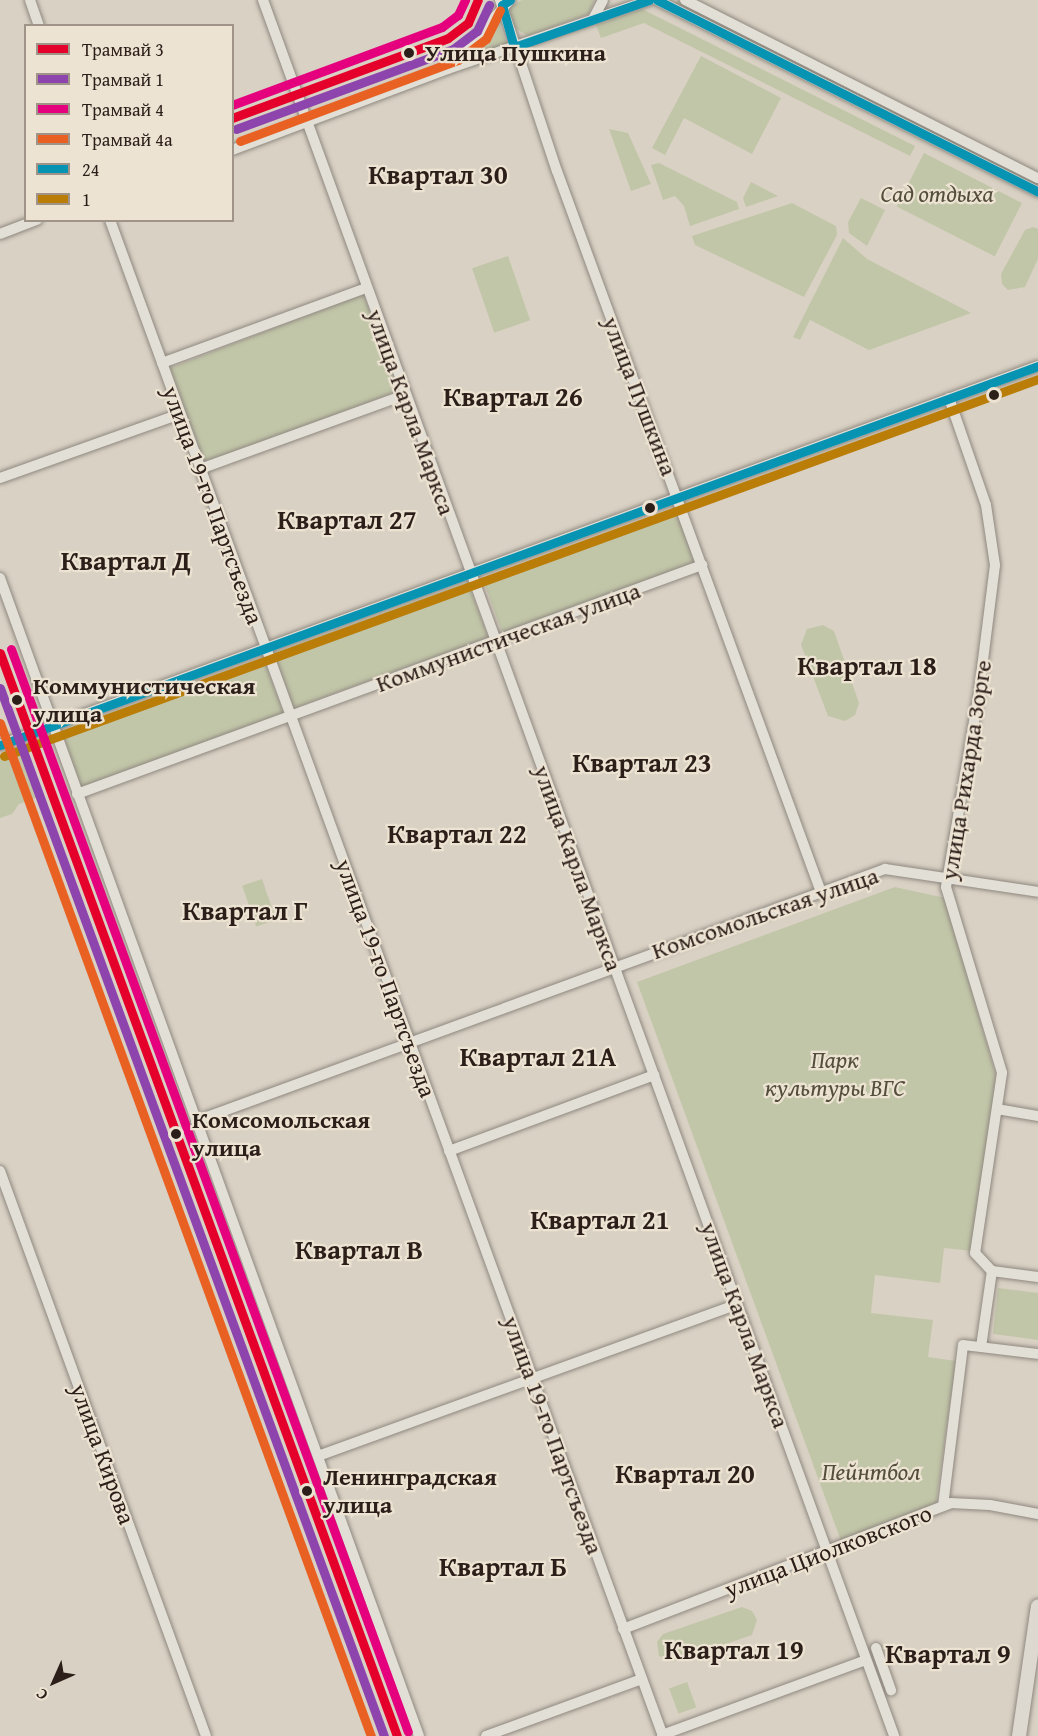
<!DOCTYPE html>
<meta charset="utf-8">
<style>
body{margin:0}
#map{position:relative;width:1038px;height:1736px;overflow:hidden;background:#d9d1c3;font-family:"Gentium Book Plus",serif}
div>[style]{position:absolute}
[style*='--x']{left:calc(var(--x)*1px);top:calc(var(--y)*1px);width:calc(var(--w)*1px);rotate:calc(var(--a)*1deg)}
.green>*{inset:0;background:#c2c6a8;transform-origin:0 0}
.roads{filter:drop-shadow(0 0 2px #8f8880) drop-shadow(0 0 2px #8f8880)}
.minor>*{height:10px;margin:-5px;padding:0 5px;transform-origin:5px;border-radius:5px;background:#e2dfd7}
.major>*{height:14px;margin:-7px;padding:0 7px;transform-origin:7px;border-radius:7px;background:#ddd9d1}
.bus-1>*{height:9px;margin:-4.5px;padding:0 4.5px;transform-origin:4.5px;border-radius:4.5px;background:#0794b3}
.bus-2>*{height:9px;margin:-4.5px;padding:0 4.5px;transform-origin:4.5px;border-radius:4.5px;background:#ba7d08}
.tram-1>*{height:9px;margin:-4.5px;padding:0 4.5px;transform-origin:4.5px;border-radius:4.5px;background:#e4002b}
.tram-2>*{height:9px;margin:-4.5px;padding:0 4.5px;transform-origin:4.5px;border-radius:4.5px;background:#8e44ad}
.tram-3>*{height:9px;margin:-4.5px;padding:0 4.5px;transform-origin:4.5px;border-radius:4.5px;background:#e5007d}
.tram-4>*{height:9px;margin:-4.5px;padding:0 4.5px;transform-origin:4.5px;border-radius:4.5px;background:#e86122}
.dots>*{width:16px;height:16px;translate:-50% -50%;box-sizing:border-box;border:3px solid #ede3d2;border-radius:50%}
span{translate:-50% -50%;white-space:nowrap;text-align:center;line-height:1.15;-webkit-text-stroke:4.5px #ede3d2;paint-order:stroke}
.stop-label{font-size:24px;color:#2c1e19;font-weight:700}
.left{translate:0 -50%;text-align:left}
.park-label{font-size:24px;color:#544e3d;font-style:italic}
.street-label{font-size:24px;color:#2c1e19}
.quarter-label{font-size:27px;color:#2c1e19;font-weight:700}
.legend{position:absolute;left:24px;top:24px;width:210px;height:198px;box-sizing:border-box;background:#ede3d2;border:2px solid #a09488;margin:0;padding:8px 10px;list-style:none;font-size:18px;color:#2c1e19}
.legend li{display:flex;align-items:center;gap:12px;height:30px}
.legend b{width:30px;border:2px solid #a09488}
.north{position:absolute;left:24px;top:1652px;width:60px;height:60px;-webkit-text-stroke:4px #ede3d2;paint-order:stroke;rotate:225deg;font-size:16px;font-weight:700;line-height:24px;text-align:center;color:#2c1e19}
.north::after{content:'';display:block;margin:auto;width:21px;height:27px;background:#2c1e19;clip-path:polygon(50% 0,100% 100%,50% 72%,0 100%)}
</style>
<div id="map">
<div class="green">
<i style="clip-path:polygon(522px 0,595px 0,588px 14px,528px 36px,513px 27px,509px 16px,509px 8px)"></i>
<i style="left:677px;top:0;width:275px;height:8px;rotate:27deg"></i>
<i style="clip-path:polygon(642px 9px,915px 146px,910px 156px,644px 23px,601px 38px,596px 25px)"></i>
<i style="clip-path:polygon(499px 23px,507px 45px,472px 57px,471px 51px,495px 24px)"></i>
<i style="clip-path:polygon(701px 56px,781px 98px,752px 154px,684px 118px,665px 155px,652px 148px)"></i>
<i style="clip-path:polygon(609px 129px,628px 133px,651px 184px,631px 191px)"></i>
<i style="left:936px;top:131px;width:114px;height:5px;rotate:27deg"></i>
<i style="left:924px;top:153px;width:110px;height:60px;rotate:27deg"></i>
<i style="clip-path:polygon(659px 163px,737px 202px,739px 209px,690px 226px,684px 206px,675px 196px,663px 200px,651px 165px)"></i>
<i style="clip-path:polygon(751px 182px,778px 196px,746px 207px,743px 198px)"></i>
<i style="clip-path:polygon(861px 198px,885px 210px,867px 246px,849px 233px,848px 222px)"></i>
<i style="clip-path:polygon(792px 203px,836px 226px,837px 235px,804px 297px,695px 245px,692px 236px)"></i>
<i style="clip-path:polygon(1033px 227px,1038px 229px,1038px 259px,1025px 287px,1008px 290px,1002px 284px,1001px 274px,1025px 230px)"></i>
<i style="clip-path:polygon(843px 238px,867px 259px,971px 313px,869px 350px,810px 320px,800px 340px,793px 337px)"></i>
<i style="left:508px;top:256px;width:68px;height:38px;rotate:71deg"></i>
<i style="left:363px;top:294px;width:103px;height:209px;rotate:69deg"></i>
<i style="left:675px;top:508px;width:59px;height:205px;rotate:70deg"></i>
<i style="left:468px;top:582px;width:59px;height:207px;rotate:70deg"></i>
<i style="clip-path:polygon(823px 625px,834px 631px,859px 703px,855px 715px,845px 721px,828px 716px,801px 645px,807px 629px)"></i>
<i style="left:263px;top:657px;width:62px;height:215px;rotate:70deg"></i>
<i style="clip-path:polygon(20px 748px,38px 797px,19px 804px,12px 814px,0 818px,0 755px)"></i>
<i style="left:262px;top:879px;width:43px;height:21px;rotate:71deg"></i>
<i style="clip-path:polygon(895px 887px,945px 898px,996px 1076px,972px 1251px,944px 1248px,940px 1283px,875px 1275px,871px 1313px,933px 1320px,928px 1357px,956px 1361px,935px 1509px,841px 1541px,637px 982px)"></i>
<i style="clip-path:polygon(998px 1288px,1038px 1293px,1038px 1340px,993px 1334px)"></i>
<i style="clip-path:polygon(742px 1607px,752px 1611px,757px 1620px,752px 1635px,673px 1662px,659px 1656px,657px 1642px,663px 1634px)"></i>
<i style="left:687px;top:1682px;width:27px;height:19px;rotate:70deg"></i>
</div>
<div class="roads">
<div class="minor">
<i style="--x:30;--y:0;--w:28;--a:71"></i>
<i style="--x:263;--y:0;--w:1847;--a:70.02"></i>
<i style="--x:500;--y:0;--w:180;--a:71.6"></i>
<i style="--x:557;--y:171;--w:768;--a:69.89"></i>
<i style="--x:657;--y:0;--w:427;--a:26.7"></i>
<i style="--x:685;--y:0;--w:395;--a:26.8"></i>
<i style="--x:593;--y:19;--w:21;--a:-62"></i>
<i style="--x:451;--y:66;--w:89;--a:-48.2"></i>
<i style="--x:232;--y:150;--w:231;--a:-20.6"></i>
<i style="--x:448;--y:69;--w:213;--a:-18.9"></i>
<i style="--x:110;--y:220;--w:1614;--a:69.96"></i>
<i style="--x:0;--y:234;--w:40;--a:-21"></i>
<i style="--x:162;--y:363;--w:217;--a:-20.2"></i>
<i style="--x:949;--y:398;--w:113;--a:70.9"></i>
<i style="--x:986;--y:505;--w:61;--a:81.5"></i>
<i style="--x:995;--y:565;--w:128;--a:97.2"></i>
<i style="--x:979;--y:692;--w:198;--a:99.6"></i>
<i style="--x:946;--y:887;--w:194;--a:73.2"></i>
<i style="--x:1002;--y:1073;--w:182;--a:98.5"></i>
<i style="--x:975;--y:1253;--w:25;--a:47"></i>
<i style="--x:200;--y:469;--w:217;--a:-19.9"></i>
<i style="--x:0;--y:478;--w:191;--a:-19.6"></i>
<i style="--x:0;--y:578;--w:1231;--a:70.11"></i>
<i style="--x:0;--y:745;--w:1105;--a:-20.06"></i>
<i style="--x:77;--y:794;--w:666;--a:-20.12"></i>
<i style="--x:997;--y:1109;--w:42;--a:9.7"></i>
<i style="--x:196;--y:1121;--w:734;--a:-20.09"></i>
<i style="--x:885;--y:869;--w:155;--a:8.5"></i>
<i style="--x:449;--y:1151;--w:219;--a:-20.3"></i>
<i style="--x:0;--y:1171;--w:601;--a:69.97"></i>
<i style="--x:992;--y:1271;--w:46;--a:7.4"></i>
<i style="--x:981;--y:1347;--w:77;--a:-81.8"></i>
<i style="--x:318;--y:1456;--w:446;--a:-19.9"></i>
<i style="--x:943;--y:1506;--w:162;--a:-82.9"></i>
<i style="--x:963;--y:1345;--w:76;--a:6.8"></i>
<i style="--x:623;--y:1629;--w:351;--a:-21"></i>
<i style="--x:951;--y:1503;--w:39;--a:3"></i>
<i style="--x:990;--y:1505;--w:49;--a:10.6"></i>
<i style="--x:876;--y:1648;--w:45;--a:70.3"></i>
<i style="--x:662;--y:1735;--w:217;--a:-20.2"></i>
<i style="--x:486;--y:1736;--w:166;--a:-20.1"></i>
</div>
<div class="major">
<i style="--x:1019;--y:1736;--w:131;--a:-81.7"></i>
</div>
</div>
<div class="bus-1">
<i style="--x:510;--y:0;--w:9;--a:148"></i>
<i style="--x:502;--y:5;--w:44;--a:74.1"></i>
<i style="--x:514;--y:47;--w:143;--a:-19.2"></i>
<i style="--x:657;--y:0;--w:427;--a:26.7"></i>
<i style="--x:0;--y:745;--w:1105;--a:-20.06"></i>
</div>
<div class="bus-2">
<i style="--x:4;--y:756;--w:1101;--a:-20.03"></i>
</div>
<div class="tram-1">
<i style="--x:232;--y:118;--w:230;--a:-20.3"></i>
<i style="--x:448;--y:38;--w:25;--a:-37"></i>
<i style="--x:468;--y:23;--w:25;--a:-67"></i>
<i style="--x:0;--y:653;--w:1153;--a:69.87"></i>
</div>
<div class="tram-2">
<i style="--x:236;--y:129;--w:231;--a:-20.2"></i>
<i style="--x:453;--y:49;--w:30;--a:-37"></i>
<i style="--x:477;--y:31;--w:29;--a:-65"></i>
<i style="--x:0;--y:688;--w:1116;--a:69.88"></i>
</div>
<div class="tram-3">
<i style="--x:232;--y:105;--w:224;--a:-20.4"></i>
<i style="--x:442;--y:27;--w:20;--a:-37"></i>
<i style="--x:458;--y:15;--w:17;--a:-65"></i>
<i style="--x:11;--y:649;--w:1153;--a:69.87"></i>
</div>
<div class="tram-4">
<i style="--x:240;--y:141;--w:233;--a:-20.4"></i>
<i style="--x:458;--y:60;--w:35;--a:-37"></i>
<i style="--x:486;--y:39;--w:32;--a:-64"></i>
<i style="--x:0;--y:723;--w:1079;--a:69.89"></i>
</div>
<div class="dots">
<i style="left:409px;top:53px;background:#2c1e19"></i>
<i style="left:994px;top:395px;background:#2c1e19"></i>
<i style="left:650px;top:508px;background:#2c1e19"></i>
<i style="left:17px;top:700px;background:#2c1e19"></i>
<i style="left:176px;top:1134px;background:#2c1e19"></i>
<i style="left:307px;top:1491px;background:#2c1e19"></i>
</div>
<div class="stop-label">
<span class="left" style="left:425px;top:53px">Улица Пушкина</span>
<span class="left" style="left:33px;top:700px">Коммунистическая<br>улица</span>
<span class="left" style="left:192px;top:1134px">Комсомольская<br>улица</span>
<span class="left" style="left:323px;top:1491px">Ленинградская<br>улица</span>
</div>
<div class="park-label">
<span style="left:937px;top:194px">Сад отдыха</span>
<span style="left:835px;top:1074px">Парк<br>культуры ВГС</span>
<span style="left:871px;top:1472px">Пейнтбол</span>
</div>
<div class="street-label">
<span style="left:640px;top:396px;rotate:69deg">улица Пушкина</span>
<span style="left:411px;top:412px;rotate:70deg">улица Карла Маркса</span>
<span style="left:213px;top:505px;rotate:70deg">улица 19-го Партсъезда</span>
<span style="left:508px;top:637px;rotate:-20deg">Коммунистическая улица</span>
<span style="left:966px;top:770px;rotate:-81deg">улица Рихарда Зорге</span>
<span style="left:578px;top:868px;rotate:70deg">улица Карла Маркса</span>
<span style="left:765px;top:913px;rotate:-19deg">Комсомольская улица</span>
<span style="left:386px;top:978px;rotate:70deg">улица 19-го Партсъезда</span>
<span style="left:745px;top:1325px;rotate:70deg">улица Карла Маркса</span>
<span style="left:553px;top:1435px;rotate:70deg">улица 19-го Партсъезда</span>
<span style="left:103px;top:1454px;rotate:70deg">улица Кирова</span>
<span style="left:828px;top:1551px;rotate:-21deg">улица Циолковского</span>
</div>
<div class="quarter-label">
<span style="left:438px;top:175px">Квартал 30</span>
<span style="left:513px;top:397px">Квартал 26</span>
<span style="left:347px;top:520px">Квартал 27</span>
<span style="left:126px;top:561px">Квартал Д</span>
<span style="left:867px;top:666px">Квартал 18</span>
<span style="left:642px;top:763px">Квартал 23</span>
<span style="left:457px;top:834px">Квартал 22</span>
<span style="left:245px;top:911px">Квартал Г</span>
<span style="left:538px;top:1057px">Квартал 21А</span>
<span style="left:600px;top:1220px">Квартал 21</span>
<span style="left:359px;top:1250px">Квартал В</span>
<span style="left:685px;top:1474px">Квартал 20</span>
<span style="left:503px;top:1567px">Квартал Б</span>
<span style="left:734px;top:1650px">Квартал 19</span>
<span style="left:948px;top:1654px">Квартал 9</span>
</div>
<ul class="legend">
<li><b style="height:8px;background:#e4002b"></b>Трамвай 3</li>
<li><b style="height:8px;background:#8e44ad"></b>Трамвай 1</li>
<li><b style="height:8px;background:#e5007d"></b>Трамвай 4</li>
<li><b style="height:8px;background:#e86122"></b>Трамвай 4а</li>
<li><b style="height:8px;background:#0794b3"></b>24</li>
<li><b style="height:8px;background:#ba7d08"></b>1</li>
</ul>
<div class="north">С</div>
</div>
